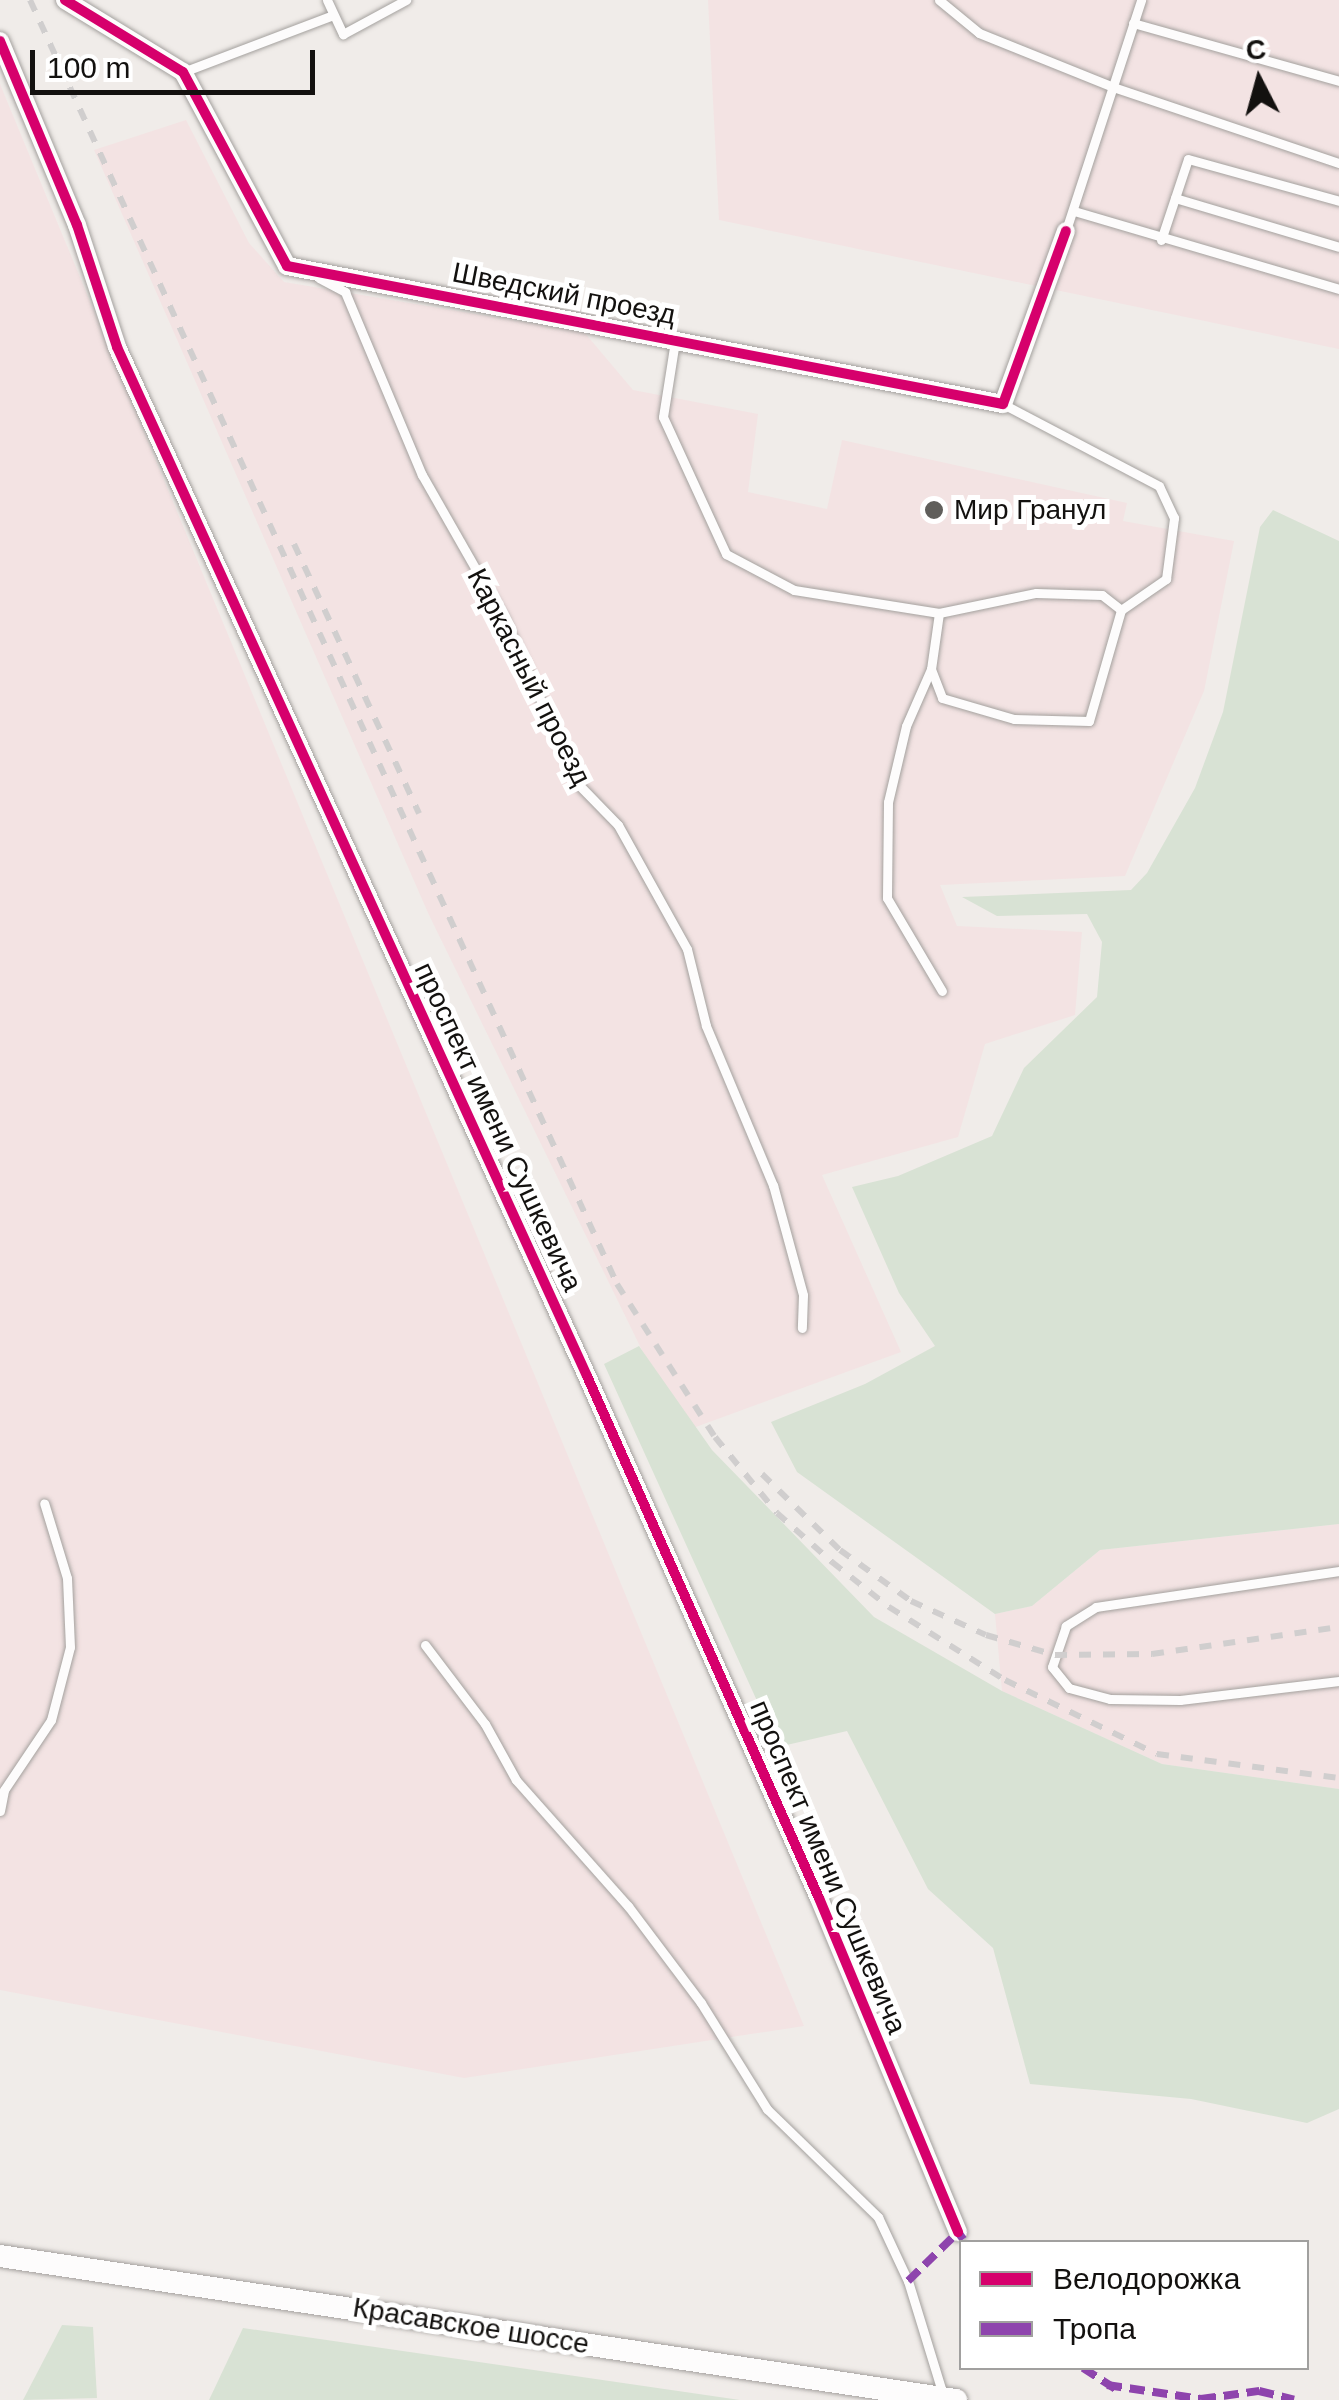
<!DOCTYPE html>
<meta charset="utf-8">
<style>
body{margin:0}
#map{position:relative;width:1339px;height:2400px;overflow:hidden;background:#f0ece9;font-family:Helvetica,sans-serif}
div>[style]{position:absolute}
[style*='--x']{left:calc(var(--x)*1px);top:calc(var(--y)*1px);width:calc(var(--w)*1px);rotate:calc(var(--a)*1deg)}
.industrial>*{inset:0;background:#f3e3e3}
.green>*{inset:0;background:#d8e2d4}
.roads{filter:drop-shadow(0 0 2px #a4a19e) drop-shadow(0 0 2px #a4a19e)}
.lane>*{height:9px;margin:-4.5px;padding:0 4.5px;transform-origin:4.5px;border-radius:4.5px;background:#fdfcfc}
.street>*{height:18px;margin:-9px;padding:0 9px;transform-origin:9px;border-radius:9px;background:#fdfcfc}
.secondary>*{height:22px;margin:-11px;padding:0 11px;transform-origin:11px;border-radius:11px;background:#fdfcfc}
.rail>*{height:6px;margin-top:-3px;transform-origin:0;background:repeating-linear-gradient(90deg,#d0cece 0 12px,transparent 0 24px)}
.quiet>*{height:8px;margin-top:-4px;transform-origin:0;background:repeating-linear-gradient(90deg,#8e44ad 0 15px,transparent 0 23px)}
.cycleway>*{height:10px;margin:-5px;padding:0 5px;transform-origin:5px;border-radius:5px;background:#d6006c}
.dots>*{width:28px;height:28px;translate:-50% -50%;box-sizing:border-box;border:5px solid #fff;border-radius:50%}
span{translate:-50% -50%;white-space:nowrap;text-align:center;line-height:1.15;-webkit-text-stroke:10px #fff;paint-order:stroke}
.street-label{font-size:28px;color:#13110f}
.poi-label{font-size:28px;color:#13110f}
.left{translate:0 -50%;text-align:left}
.legend{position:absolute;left:959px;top:2240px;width:350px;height:130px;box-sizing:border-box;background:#fff;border:2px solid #a1a09f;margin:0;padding:12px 18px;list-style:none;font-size:30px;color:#13110f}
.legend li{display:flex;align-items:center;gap:20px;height:50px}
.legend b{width:50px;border:2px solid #a1a09f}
.north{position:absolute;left:1209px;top:30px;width:100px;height:100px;-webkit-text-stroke:8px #fff;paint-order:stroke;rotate:354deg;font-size:28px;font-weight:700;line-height:40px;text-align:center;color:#13110f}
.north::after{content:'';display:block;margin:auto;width:35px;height:45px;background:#13110f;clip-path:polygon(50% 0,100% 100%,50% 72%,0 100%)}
.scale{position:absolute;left:30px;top:50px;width:285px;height:45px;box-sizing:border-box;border:5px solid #13110f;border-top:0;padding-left:12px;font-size:30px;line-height:35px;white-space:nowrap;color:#13110f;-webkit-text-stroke:8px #fff;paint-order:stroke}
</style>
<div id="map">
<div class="industrial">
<i style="clip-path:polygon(708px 0,1339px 0,1339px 349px,719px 220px)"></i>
<i style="clip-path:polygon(0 84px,804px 2026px,464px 2078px,0 1990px)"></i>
<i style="clip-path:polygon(186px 120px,249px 243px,284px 282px,584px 332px,633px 390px,758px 414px,748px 492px,827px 509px,842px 440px,1127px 503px,1123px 521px,1234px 541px,1204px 691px,1125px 876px,940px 885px,957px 926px,1082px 932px,1075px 1015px,985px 1044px,958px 1137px,822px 1175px,901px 1352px,682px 1432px,429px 915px,94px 150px)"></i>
<i style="clip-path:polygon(1339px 1524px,1339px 1789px,1162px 1764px,1002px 1691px,995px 1614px,1032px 1606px,1100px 1550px)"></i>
</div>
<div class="green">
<i style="clip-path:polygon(1273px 510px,1339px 541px,1339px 1524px,1100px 1550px,1032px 1606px,995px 1614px,797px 1472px,771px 1422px,865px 1384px,935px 1346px,899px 1293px,852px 1187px,898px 1176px,992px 1136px,1024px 1068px,1097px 997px,1102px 942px,1087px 914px,997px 916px,962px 897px,1131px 890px,1147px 873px,1195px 788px,1223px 712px,1260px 527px)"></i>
<i style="clip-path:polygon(639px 1346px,712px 1450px,874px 1617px,1002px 1691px,1162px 1764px,1339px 1789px,1339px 2109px,1307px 2123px,1191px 2099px,1030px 2084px,993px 1948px,928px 1889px,847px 1731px,778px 1747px,604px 1364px)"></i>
<i style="clip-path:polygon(62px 2325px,93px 2327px,97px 2398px,23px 2400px)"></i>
<i style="clip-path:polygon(243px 2328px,575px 2376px,740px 2400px,209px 2400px)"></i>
</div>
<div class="roads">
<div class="lane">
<i style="--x:327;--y:0;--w:38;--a:65"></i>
<i style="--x:343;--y:34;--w:72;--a:-28.4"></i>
<i style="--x:939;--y:0;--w:52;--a:39.5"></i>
<i style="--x:979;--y:33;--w:144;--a:21.9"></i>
<i style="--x:1113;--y:87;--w:238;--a:18.6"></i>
<i style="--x:1133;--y:23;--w:214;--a:15.7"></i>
<i style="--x:183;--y:72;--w:160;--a:-20.8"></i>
<i style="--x:1175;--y:198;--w:171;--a:16.6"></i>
<i style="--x:1074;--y:211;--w:276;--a:16.4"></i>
<i style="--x:1066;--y:230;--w:242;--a:-71.9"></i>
<i style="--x:1161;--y:240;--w:85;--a:-71.6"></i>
<i style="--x:1188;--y:159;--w:157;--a:15.5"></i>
<i style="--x:319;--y:278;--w:30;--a:28"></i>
<i style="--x:345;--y:292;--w:199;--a:67.2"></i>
<i style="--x:422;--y:475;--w:166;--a:60.3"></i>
<i style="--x:504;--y:619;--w:182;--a:65.7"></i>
<i style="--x:579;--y:785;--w:56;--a:45.7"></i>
<i style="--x:618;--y:825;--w:142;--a:60.9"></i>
<i style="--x:687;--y:949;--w:79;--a:76.1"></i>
<i style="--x:706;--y:1026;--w:173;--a:67.2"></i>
<i style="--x:773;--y:1185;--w:114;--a:74.7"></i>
<i style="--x:803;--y:1295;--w:33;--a:92"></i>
<i style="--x:675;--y:341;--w:77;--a:99"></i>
<i style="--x:663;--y:417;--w:151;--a:65.3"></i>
<i style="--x:726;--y:554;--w:77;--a:27.9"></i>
<i style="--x:794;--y:590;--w:147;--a:9"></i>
<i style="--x:939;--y:613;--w:57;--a:98.1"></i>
<i style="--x:931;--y:669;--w:31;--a:69"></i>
<i style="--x:942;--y:698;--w:75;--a:16.3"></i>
<i style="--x:1014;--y:719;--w:75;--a:1.5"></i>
<i style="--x:1089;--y:721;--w:116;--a:-73.9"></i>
<i style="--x:1121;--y:610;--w:55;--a:-34.6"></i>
<i style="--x:1166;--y:579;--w:62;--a:-82.5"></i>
<i style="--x:1174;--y:518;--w:35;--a:-115"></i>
<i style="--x:1159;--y:486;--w:176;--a:-152.3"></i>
<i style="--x:939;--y:613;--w:99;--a:-11.7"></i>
<i style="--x:1036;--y:593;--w:66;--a:1.7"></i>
<i style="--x:1102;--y:595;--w:24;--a:38"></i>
<i style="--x:931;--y:669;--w:62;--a:113.7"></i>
<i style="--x:906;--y:726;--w:78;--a:103.3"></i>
<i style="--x:888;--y:802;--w:96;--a:90.6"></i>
<i style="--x:887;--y:898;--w:108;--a:59.4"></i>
<i style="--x:1339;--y:1571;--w:246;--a:171.6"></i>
<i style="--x:1096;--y:1607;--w:36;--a:148"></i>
<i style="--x:1066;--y:1626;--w:43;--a:108.9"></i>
<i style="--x:1052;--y:1667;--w:27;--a:51"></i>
<i style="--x:1069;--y:1688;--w:42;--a:15"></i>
<i style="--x:1110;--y:1699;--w:70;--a:0.8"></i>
<i style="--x:1180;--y:1700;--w:160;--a:-6.8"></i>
<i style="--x:425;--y:1645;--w:99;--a:52.8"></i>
<i style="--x:485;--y:1724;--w:64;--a:61"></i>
<i style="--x:516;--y:1780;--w:169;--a:48.4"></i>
<i style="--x:628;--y:1906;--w:121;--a:53"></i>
<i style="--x:701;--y:2003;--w:125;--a:58.1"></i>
<i style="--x:767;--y:2109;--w:155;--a:44.2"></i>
<i style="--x:878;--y:2217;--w:71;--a:64.9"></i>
<i style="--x:908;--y:2281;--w:119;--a:72.9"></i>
<i style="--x:0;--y:1811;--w:21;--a:-79"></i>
<i style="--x:4;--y:1790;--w:84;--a:-56.1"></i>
<i style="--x:51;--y:1720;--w:75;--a:-75.4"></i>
<i style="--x:70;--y:1647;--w:69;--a:-92.5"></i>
<i style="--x:67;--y:1578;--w:78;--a:-107"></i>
</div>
<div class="street">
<i style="--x:65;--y:0;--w:138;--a:31.4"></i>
<i style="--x:183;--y:72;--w:220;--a:61.8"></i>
<i style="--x:287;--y:266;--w:729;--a:10.91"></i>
<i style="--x:1003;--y:404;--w:184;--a:-70"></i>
<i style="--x:0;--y:41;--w:199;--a:67.3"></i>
<i style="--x:77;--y:225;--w:128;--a:71.8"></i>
<i style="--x:117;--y:347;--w:1131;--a:65.45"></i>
<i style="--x:587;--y:1376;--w:571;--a:66.04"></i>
<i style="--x:819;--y:1898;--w:362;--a:67.4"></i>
</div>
<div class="secondary">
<i style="--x:0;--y:2256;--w:967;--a:8.57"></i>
</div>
</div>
<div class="rail">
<i style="--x:30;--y:0;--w:1412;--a:65.43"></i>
<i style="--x:617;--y:1284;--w:182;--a:57.4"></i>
<i style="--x:715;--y:1437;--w:98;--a:50.8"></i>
<i style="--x:777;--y:1513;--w:74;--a:41.7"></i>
<i style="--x:832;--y:1562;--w:73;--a:38.3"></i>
<i style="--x:889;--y:1607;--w:137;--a:32.2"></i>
<i style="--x:1005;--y:1680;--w:169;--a:26"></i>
<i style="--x:1157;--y:1754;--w:184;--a:7.5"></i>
<i style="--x:294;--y:544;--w:297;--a:65.1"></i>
<i style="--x:762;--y:1474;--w:109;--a:44.3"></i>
<i style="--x:840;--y:1550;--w:87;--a:35.7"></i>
<i style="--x:911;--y:1601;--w:82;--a:24.4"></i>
<i style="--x:986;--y:1635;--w:72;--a:16.2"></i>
<i style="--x:1055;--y:1655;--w:97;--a:-0.6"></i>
<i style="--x:1152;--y:1654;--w:189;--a:-8.2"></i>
</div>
<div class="quiet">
<i style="--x:908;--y:2281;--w:70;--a:-44.4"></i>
<i style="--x:958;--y:2232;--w:9;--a:54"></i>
<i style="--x:1083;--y:2368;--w:40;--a:32.9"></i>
<i style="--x:1107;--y:2385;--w:95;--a:8.5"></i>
<i style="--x:1201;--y:2399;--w:59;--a:-7.9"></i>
<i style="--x:1259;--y:2391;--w:36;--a:14"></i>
</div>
<div class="cycleway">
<i style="--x:65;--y:0;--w:138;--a:31.4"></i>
<i style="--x:183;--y:72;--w:220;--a:61.8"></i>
<i style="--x:287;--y:266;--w:729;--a:10.91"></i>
<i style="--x:1003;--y:404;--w:184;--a:-70"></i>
<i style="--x:0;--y:41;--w:199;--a:67.3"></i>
<i style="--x:77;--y:225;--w:128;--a:71.8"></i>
<i style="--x:117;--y:347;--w:1131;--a:65.45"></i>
<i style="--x:587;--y:1376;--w:571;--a:66.04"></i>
<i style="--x:819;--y:1898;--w:362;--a:67.4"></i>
</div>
<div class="dots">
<i style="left:934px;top:510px;background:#605e5b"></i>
</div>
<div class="street-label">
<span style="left:564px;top:294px;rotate:11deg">Шведский проезд</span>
<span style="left:529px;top:677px;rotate:63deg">Каркасный проезд</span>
<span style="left:498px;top:1127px;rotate:65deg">проспект имени Сушкевича</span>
<span style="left:828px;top:1867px;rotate:67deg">проспект имени Сушкевича</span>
<span style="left:471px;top:2326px;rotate:9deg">Красавское шоссе</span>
</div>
<div class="poi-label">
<span class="left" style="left:954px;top:510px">Мир Гранул</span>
</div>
<ul class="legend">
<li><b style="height:12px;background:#d6006c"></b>Велодорожка</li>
<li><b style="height:12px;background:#8e44ad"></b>Тропа</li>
</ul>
<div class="north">С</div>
<div class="scale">100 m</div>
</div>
